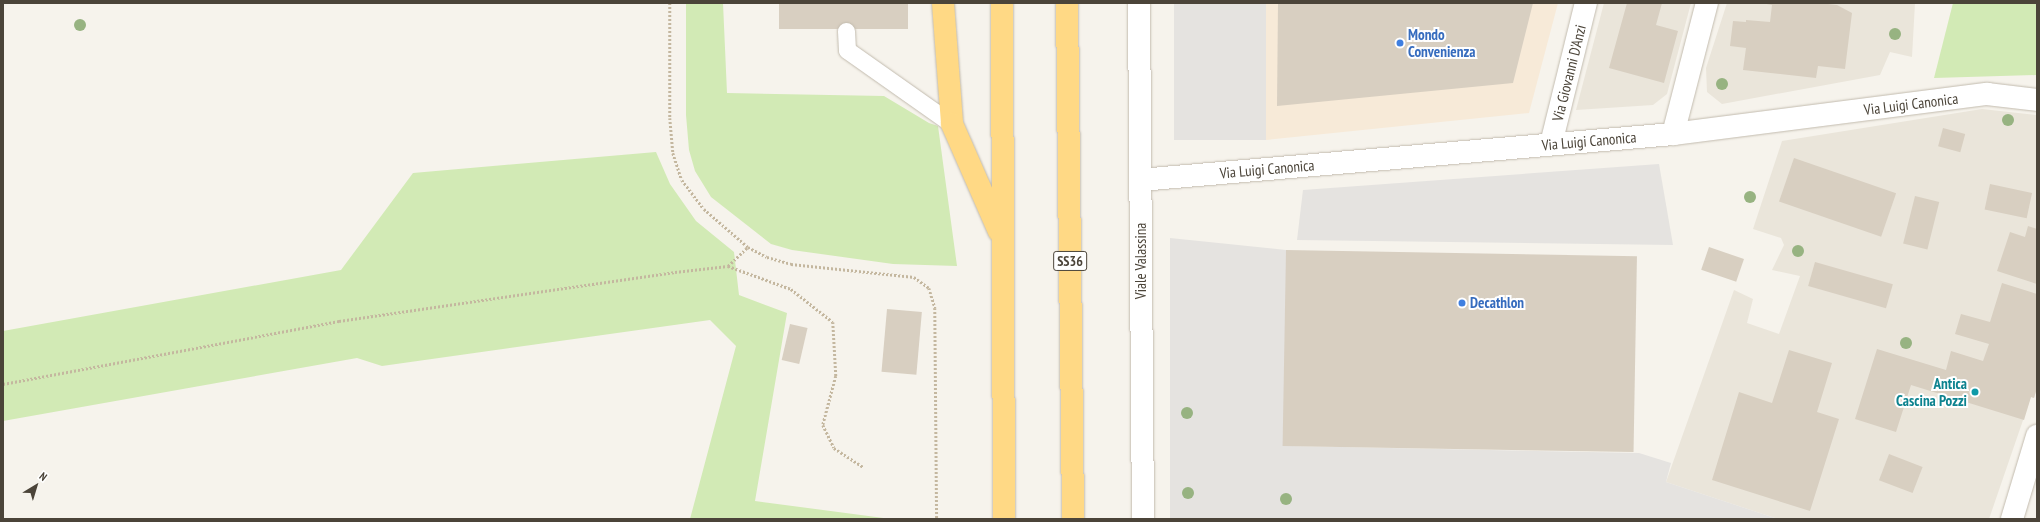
<!DOCTYPE html>
<style>
body{margin:0}
#map{position:relative;width:2040px;height:522px;overflow:hidden;background:#f6f3ec;font-family:"PT Sans Narrow",sans-serif}
div>[style]{position:absolute}
[style*='--x']{left:calc(var(--x)*1px);top:calc(var(--y)*1px);width:calc(var(--w)*1px);rotate:calc(var(--a)*1deg)}
.residential>*{inset:0;background:#eae5da}
.commercial>*{inset:0;background:#f7ead8}
.green>*{inset:0;background:#d2eab5}
.parking>*{inset:0;background:#e5e3e0;transform-origin:0 0}
.building>*{inset:0;background:#d8cfc1;transform-origin:0 0}
.path>*{height:2.5px;margin-top:-1.25px;transform-origin:0;background:repeating-linear-gradient(90deg,#c4b79f 0 2px,transparent 0 4px)}
.roads{filter:drop-shadow(0 0 1px #c2bbae) drop-shadow(0 0 1px #c2bbae)}
.service>*{height:17px;margin:-8.5px;padding:0 8.5px;transform-origin:8.5px;border-radius:8.5px;background:#fff}
.minor>*{height:22px;margin:-11px;padding:0 11px;transform-origin:11px;border-radius:11px;background:#fff}
.trunk>*{height:22px;margin:-11px;padding:0 11px;transform-origin:11px;border-radius:11px;background:#ffd985}
.trees>*{width:12px;height:12px;margin:-6px;border-radius:50%;background:#97b381}
.dots>*{width:11px;height:11px;translate:-50% -50%;box-sizing:border-box;border:2px solid #fff;border-radius:50%}
span{translate:-50% -50%;white-space:nowrap;text-align:center;line-height:1.15;-webkit-text-stroke:4px #fff;paint-order:stroke}
.shield-label span{padding:1px 3px;background:#fff;border:1px solid;border-radius:3px;-webkit-text-stroke-width:0}
.shield-label{font-size:14px;color:#4b4439;font-weight:700}
.shop-label{font-size:15px;color:#366cbe;font-weight:700}
.left{translate:0 -50%;text-align:left}
.street-label{font-size:15px;color:#4b4439}
.culture-label{font-size:15px;color:#0d838f;font-weight:700}
.right{translate:-100% -50%;text-align:right}
.frame{position:absolute;inset:0;border:4px solid #4b4439;pointer-events:none}
.north{position:absolute;left:16px;top:466px;width:40px;height:40px;-webkit-text-stroke:3px #fff;paint-order:stroke;rotate:38deg;font-size:11px;font-weight:700;line-height:16px;text-align:center;color:#4b4439}
.north::after{content:'';display:block;margin:auto;width:14px;height:18px;background:#4b4439;clip-path:polygon(50% 0,100% 100%,50% 72%,0 100%)}
</style>
<div id="map">
<div class="residential">
<i style="clip-path:polygon(1604px 3px,1691px 3px,1667px 94px,1653px 105px,1576px 110px)"></i>
<i style="clip-path:polygon(1727px 3px,1915px 3px,1912px 57px,1890px 52px,1880px 75px,1722px 104px,1707px 92px,1706px 68px)"></i>
<i style="clip-path:polygon(1982px 109px,2037px 115px,2037px 388px,2034px 398px,2031px 397px,1989px 519px,1778px 519px,1666px 482px,1734px 290px,1753px 299px,1747px 323px,1779px 334px,1800px 276px,1772px 270px,1784px 245px,1781px 238px,1753px 229px,1782px 141px)"></i>
</div>
<div class="commercial">
<i style="clip-path:polygon(1174px 3px,1558px 3px,1529px 113px,1266px 140px,1174px 140px)"></i>
</div>
<div class="green">
<i style="clip-path:polygon(686px 3px,723px 3px,727px 93px,884px 96px,929px 123px,938px 126px,957px 266px,893px 264px,792px 250px,771px 244px,711px 197px,695px 171px,689px 150px,686px 115px)"></i>
<i style="clip-path:polygon(1953px 3px,2037px 3px,2037px 75px,1934px 78px)"></i>
<i style="clip-path:polygon(656px 152px,670px 184px,696px 221px,734px 252px,739px 295px,787px 313px,755px 501px,891px 519px,690px 519px,736px 346px,710px 320px,382px 366px,357px 358px,3px 421px,3px 331px,341px 270px,413px 173px)"></i>
</div>
<div class="parking">
<i style="left:1174px;top:3px;width:92px;height:137px"></i>
<i style="clip-path:polygon(1659px 164px,1673px 245px,1297px 240px,1303px 190px)"></i>
<i style="clip-path:polygon(1170px 238px,1286px 250px,1291px 446px,1639px 453px,1671px 463px,1666px 482px,1778px 519px,1170px 519px)"></i>
</div>
<div class="building">
<i style="left:779px;top:3px;width:129px;height:26px"></i>
<i style="clip-path:polygon(1278px 3px,1533px 3px,1513px 83px,1277px 106px)"></i>
<i style="clip-path:polygon(1627px 3px,1662px 3px,1656px 25px,1678px 31px,1664px 83px,1609px 68px)"></i>
<i style="clip-path:polygon(1761px 3px,1819px 3px,1837px 5px,1852px 13px,1845px 69px,1818px 66px,1816px 78px,1743px 70px,1746px 48px,1730px 46px,1733px 21px,1746px 22px,1746px 20px,1770px 22px,1772px 5px)"></i>
<i style="left:1943px;top:128px;width:23px;height:19px;rotate:15deg"></i>
<i style="left:1794px;top:158px;width:108px;height:46px;rotate:19deg"></i>
<i style="left:1990px;top:184px;width:43px;height:26px;rotate:12deg"></i>
<i style="left:1915px;top:196px;width:25px;height:49px;rotate:14deg"></i>
<i style="clip-path:polygon(2028px 226px,2037px 229px,2037px 284px,1997px 271px,2010px 232px,2025px 237px)"></i>
<i style="left:1709px;top:247px;width:37px;height:24px;rotate:19deg"></i>
<i style="left:1286px;top:250px;width:351px;height:196px;rotate:1deg"></i>
<i style="left:1815px;top:262px;width:81px;height:25px;rotate:16deg"></i>
<i style="clip-path:polygon(2002px 283px,2037px 294px,2037px 388px,2034px 398px,2031px 397px,2024px 420px,1911px 385px,1896px 432px,1855px 419px,1877px 349px,1946px 370px,1951px 351px,1983px 361px,1989px 344px,1955px 334px,1961px 314px,1990px 322px)"></i>
<i style="left:887px;top:309px;width:35px;height:63px;rotate:5deg"></i>
<i style="left:790px;top:324px;width:18px;height:37px;rotate:13deg"></i>
<i style="clip-path:polygon(1789px 350px,1832px 363px,1817px 412px,1839px 419px,1810px 511px,1712px 480px,1739px 392px,1772px 403px)"></i>
<i style="left:1889px;top:454px;width:36px;height:28px;rotate:21deg"></i>
</div>
<div class="path">
<i style="--x:670;--y:3;--w:115;--a:90"></i>
<i style="--x:670;--y:118;--w:35;--a:85"></i>
<i style="--x:673;--y:153;--w:28;--a:72"></i>
<i style="--x:682;--y:180;--w:36;--a:53"></i>
<i style="--x:704;--y:209;--w:58;--a:40.8"></i>
<i style="--x:748;--y:247;--w:21;--a:28"></i>
<i style="--x:767;--y:257;--w:25;--a:16"></i>
<i style="--x:791;--y:264;--w:124;--a:6"></i>
<i style="--x:914;--y:277;--w:19;--a:36"></i>
<i style="--x:929;--y:288;--w:21;--a:73"></i>
<i style="--x:935;--y:308;--w:211;--a:89.5"></i>
<i style="--x:728;--y:266;--w:28;--a:-44"></i>
<i style="--x:3;--y:384;--w:342;--a:-10.6"></i>
<i style="--x:339;--y:321;--w:340;--a:-8.3"></i>
<i style="--x:675;--y:272;--w:53;--a:-6.5"></i>
<i style="--x:728;--y:266;--w:67;--a:20.1"></i>
<i style="--x:791;--y:289;--w:53;--a:38.2"></i>
<i style="--x:833;--y:322;--w:54;--a:86.8"></i>
<i style="--x:836;--y:376;--w:51;--a:104.9"></i>
<i style="--x:823;--y:425;--w:25;--a:64"></i>
<i style="--x:834;--y:448;--w:35;--a:33"></i>
</div>
<div class="roads">
<div class="service">
<i style="--x:846;--y:31;--w:19;--a:87"></i>
<i style="--x:847;--y:50;--w:128;--a:35.2"></i>
</div>
<div class="minor">
<i style="--x:1139;--y:3;--w:516;--a:89.56"></i>
<i style="--x:1673;--y:134;--w:135;--a:-75.5"></i>
<i style="--x:1551;--y:144;--w:145;--a:-76.1"></i>
<i style="--x:1140;--y:180;--w:535;--a:-4.93"></i>
<i style="--x:1673;--y:134;--w:317;--a:-7.3"></i>
<i style="--x:1987;--y:94;--w:50;--a:6.8"></i>
<i style="--x:2012;--y:519;--w:87;--a:-73.2"></i>
</div>
<div class="trunk">
<i style="--x:943;--y:3;--w:121;--a:85.7"></i>
<i style="--x:952;--y:124;--w:117;--a:66.3"></i>
<i style="--x:1002;--y:3;--w:516;--a:89.78"></i>
<i style="--x:1067;--y:3;--w:516;--a:89.33"></i>
</div>
</div>
<div class="trees">
<i style="left:80px;top:25px"></i>
<i style="left:1895px;top:34px"></i>
<i style="left:1722px;top:84px"></i>
<i style="left:2008px;top:120px"></i>
<i style="left:1750px;top:197px"></i>
<i style="left:1798px;top:251px"></i>
<i style="left:1906px;top:343px"></i>
<i style="left:1187px;top:413px"></i>
<i style="left:1188px;top:493px"></i>
<i style="left:1286px;top:499px"></i>
</div>
<div class="dots">
<i style="left:1400px;top:43px;background:#3f7fe0"></i>
<i style="left:1462px;top:303px;background:#3f7fe0"></i>
<i style="left:1975px;top:392px;background:#0f9aa8"></i>
</div>
<div class="shield-label">
<span style="left:1070px;top:261px">SS36</span>
</div>
<div class="shop-label">
<span class="left" style="left:1408px;top:43px">Mondo<br>Convenienza</span>
<span class="left" style="left:1470px;top:303px">Decathlon</span>
</div>
<div class="street-label">
<span style="left:1569px;top:73px;rotate:-76deg">Via Giovanni D'Anzi</span>
<span style="left:1911px;top:104px;rotate:-7deg">Via Luigi Canonica</span>
<span style="left:1589px;top:141px;rotate:-5deg">Via Luigi Canonica</span>
<span style="left:1267px;top:169px;rotate:-5deg">Via Luigi Canonica</span>
<span style="left:1141px;top:261px;rotate:-90deg">Viale Valassina</span>
</div>
<div class="culture-label">
<span class="right" style="left:1967px;top:392px">Antica<br>Cascina Pozzi</span>
</div>
<div class="frame"></div>
<div class="north">N</div>
</div>
